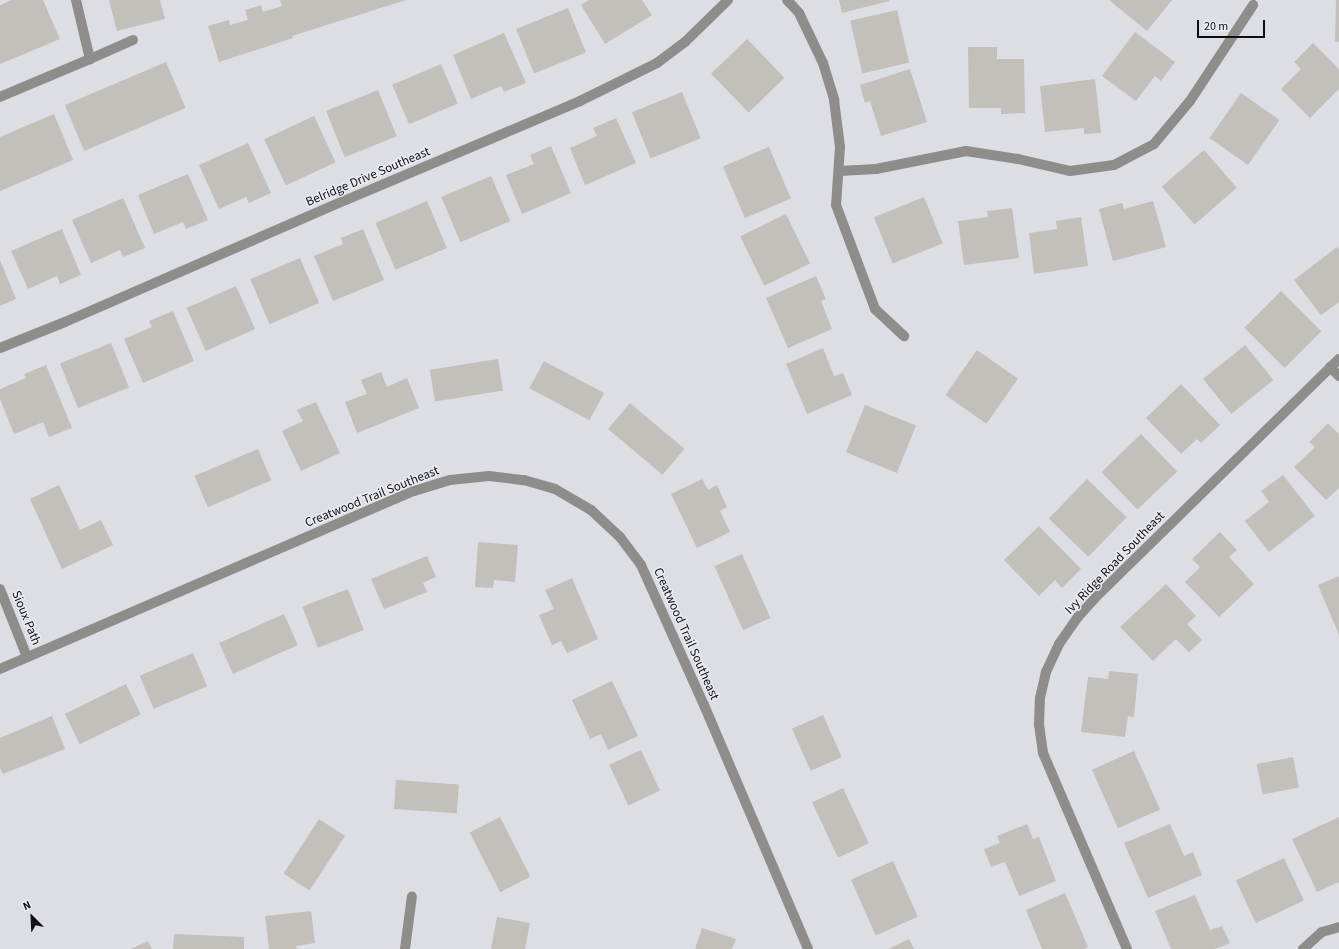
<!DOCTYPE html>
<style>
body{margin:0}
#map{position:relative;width:1339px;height:949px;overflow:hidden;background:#dcdee4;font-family:"Source Sans 3",sans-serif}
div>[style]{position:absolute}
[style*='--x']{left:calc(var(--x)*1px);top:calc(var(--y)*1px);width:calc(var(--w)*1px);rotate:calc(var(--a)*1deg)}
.building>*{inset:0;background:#c3bfbb;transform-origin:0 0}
.minor>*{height:10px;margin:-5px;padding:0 5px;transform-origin:5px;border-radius:5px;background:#8f8d8c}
span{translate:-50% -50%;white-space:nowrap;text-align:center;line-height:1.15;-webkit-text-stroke:3px #eaecf1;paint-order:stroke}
.street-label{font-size:13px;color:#0f0f11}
.north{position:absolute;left:12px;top:897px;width:40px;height:40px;-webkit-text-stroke:3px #eaecf1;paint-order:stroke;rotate:336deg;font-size:11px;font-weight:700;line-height:16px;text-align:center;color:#0f0f11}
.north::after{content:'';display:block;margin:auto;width:14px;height:18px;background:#0f0f11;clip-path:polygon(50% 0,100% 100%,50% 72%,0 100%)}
.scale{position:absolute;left:1197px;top:20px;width:68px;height:18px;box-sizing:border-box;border:2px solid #0f0f11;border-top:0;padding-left:5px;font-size:12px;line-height:14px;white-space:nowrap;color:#0f0f11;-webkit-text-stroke:3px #eaecf1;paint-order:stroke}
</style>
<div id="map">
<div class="building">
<i style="clip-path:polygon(12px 0,43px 0,60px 39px,0 64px,0 5px)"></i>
<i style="clip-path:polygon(109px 0,160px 0,165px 19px,117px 31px)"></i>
<i style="clip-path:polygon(280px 0,406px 0,292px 36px,293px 38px,219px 62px,208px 26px,229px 20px,230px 25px,248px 20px,245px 10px,261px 5px,263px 12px,282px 6px)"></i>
<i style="clip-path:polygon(589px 0,642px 0,652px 15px,605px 44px,581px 5px)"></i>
<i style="clip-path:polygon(839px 0,889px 0,889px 1px,842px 13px)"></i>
<i style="clip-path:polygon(1109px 0,1172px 0,1147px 31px)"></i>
<i style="clip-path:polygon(1336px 0,1339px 0,1339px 42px,1335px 41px)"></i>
<i style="left:568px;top:8px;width:48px;height:56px;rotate:68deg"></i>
<i style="left:897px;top:10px;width:54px;height:48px;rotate:77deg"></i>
<i style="clip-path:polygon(1135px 32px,1175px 62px,1161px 81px,1155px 76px,1136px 101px,1102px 76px)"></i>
<i style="clip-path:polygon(504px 33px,526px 83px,504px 92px,501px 86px,471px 99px,453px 55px)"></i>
<i style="left:747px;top:39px;width:54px;height:50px;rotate:46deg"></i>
<i style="clip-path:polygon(1313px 43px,1339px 69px,1339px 89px,1310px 118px,1281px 89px,1301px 69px,1294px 62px)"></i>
<i style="clip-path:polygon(968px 47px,997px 47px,997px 59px,1024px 59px,1025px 113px,1001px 114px,1001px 108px,969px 108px)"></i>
<i style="left:166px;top:62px;width:50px;height:110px;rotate:67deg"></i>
<i style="left:441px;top:64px;width:43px;height:53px;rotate:67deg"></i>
<i style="clip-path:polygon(910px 69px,927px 122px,881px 136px,870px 101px,865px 103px,860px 85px)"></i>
<i style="clip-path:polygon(1095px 79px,1101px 133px,1084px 134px,1084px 128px,1045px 132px,1040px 86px)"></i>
<i style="left:378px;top:90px;width:50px;height:56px;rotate:68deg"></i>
<i style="left:682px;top:92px;width:50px;height:54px;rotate:68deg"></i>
<i style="left:1241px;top:93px;width:47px;height:55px;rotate:35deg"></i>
<i style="clip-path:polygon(54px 114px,73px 160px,0 191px,0 137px)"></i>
<i style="left:314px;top:116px;width:51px;height:55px;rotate:65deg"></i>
<i style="clip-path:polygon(616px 118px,636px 163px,585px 185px,570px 148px,597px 136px,593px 128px)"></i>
<i style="clip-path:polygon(248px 143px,271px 193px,249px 203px,246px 197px,219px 209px,199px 165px)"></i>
<i style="clip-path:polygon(551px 146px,571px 193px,522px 214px,506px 175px,534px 164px,530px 155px)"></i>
<i style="left:769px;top:147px;width:56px;height:50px;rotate:67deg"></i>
<i style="left:1204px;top:150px;width:50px;height:56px;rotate:49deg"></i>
<i style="clip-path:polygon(188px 174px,208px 220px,186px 229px,183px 222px,154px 234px,138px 195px)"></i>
<i style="left:491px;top:176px;width:49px;height:54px;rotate:67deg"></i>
<i style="left:924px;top:197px;width:50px;height:54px;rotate:68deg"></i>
<i style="clip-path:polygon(123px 198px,145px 248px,123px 257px,120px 250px,91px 263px,72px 220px)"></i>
<i style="left:427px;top:201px;width:51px;height:56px;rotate:67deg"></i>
<i style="clip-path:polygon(1153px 201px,1166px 247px,1113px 261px,1099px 209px,1122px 203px,1124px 209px)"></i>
<i style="clip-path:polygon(1012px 208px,1019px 258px,964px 265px,958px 221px,988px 217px,987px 211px)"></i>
<i style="left:786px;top:214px;width:55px;height:51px;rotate:64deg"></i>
<i style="clip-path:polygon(1081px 217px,1088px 266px,1034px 274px,1029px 233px,1057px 229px,1056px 221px)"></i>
<i style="clip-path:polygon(62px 229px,81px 275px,60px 284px,57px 276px,28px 289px,11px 251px)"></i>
<i style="clip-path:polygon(363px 229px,384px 280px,333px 301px,314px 256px,343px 244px,341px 238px)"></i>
<i style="clip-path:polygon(1337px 247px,1339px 250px,1339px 302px,1321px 315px,1294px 280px)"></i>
<i style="left:300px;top:258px;width:49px;height:54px;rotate:67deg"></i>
<i style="clip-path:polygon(0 260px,16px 299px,0 306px)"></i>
<i style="clip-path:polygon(816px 276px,826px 299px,821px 301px,832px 329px,788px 348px,766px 298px)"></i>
<i style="left:236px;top:286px;width:47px;height:54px;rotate:66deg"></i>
<i style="left:1281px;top:291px;width:57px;height:52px;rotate:45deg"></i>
<i style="clip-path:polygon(173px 311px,194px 361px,143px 383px,124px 339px,152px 327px,149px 321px)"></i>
<i style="left:111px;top:343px;width:48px;height:55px;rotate:68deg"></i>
<i style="left:1245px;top:345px;width:45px;height:54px;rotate:51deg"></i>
<i style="clip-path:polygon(823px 348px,834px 376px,843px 373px,852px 395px,807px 414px,786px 364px)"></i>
<i style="left:977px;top:350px;width:50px;height:55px;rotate:35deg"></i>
<i style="left:498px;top:359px;width:32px;height:69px;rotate:81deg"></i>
<i style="left:544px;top:361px;width:68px;height:31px;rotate:28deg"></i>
<i style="clip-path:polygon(46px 365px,72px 428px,49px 437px,43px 422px,14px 434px,0 399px,0 389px,26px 378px,24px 374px)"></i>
<i style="clip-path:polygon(381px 372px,387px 387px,407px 378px,419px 408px,357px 433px,345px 402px,367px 394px,361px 380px)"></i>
<i style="clip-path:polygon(1181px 384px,1220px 425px,1201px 443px,1197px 439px,1181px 454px,1146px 418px)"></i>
<i style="clip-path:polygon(316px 402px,340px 453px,301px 471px,282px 431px,303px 421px,297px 410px)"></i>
<i style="left:630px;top:403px;width:71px;height:34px;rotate:40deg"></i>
<i style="left:865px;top:405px;width:55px;height:51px;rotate:22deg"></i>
<i style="clip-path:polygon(1328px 423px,1339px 434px,1339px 488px,1326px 500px,1294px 467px,1315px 447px,1309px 442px)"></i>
<i style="left:1141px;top:434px;width:52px;height:55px;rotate:46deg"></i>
<i style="left:258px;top:449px;width:34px;height:69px;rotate:67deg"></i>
<i style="clip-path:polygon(1283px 475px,1315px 516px,1269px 552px,1245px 521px,1269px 502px,1261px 491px)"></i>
<i style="clip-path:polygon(702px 479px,708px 490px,717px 485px,727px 507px,720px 511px,730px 532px,697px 548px,671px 494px)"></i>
<i style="left:1087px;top:479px;width:55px;height:55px;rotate:44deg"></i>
<i style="clip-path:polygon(59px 485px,80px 530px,101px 520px,113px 545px,62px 569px,30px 499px)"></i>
<i style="clip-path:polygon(1039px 526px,1081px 569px,1062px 588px,1055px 580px,1039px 596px,1004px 560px)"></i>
<i style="clip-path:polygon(1220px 532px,1237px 550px,1229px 557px,1254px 584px,1219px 617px,1185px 582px,1200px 567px,1192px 559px)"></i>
<i style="clip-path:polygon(478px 542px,518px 545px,515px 582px,494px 580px,493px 588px,475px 587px)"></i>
<i style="left:742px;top:554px;width:70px;height:30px;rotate:66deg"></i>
<i style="clip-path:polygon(427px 556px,436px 577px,423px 583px,427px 592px,384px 609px,371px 579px)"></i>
<i style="clip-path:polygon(1339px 576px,1339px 635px,1318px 585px)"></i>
<i style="clip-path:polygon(572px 578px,598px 639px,567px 653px,561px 641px,552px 645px,539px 615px,554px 609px,545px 590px)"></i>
<i style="clip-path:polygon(1166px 584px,1196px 616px,1187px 624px,1202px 640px,1189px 652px,1176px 639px,1153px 661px,1120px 627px)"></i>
<i style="left:348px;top:589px;width:44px;height:49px;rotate:69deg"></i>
<i style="left:284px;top:614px;width:34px;height:71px;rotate:66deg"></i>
<i style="left:193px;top:653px;width:36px;height:58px;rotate:67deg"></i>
<i style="clip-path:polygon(1109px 671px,1138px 674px,1134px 717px,1128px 716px,1125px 737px,1081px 732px,1088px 677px,1108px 679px)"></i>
<i style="clip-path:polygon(612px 681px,638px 736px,608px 750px,601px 734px,590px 739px,572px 700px)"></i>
<i style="left:126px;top:684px;width:34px;height:68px;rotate:64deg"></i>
<i style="left:823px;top:715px;width:46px;height:34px;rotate:66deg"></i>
<i style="clip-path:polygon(52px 716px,65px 749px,3px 774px,0 768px,0 738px)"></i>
<i style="left:641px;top:750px;width:45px;height:35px;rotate:65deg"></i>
<i style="left:1134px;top:751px;width:64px;height:46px;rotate:66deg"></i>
<i style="left:1293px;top:757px;width:31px;height:37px;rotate:79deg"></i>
<i style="left:396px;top:780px;width:63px;height:29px;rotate:4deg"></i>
<i style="left:843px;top:788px;width:61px;height:34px;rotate:65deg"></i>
<i style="left:500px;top:817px;width:67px;height:34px;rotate:63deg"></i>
<i style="clip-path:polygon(1339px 817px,1339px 882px,1317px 892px,1292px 839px)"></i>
<i style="left:319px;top:819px;width:31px;height:65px;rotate:33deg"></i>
<i style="clip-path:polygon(1027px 824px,1033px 839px,1039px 837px,1056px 881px,1019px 896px,1005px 862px,991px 867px,984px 849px,1000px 843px,997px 836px)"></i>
<i style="clip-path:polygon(1170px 824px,1184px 856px,1193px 852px,1202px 875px,1148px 898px,1124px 843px)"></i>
<i style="left:1284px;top:858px;width:47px;height:53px;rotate:65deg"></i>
<i style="left:893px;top:861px;width:61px;height:46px;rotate:66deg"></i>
<i style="clip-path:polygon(1065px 893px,1088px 947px,1084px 949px,1042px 949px,1026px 910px)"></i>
<i style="clip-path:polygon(1195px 895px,1210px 930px,1222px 926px,1230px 943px,1215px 949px,1171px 949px,1155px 911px)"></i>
<i style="clip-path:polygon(311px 911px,315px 943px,296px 946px,297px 949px,269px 949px,265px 916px)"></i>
<i style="clip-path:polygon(497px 917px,530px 923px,525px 949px,491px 949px)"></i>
<i style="clip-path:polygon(702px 928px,736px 939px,732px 949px,695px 949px)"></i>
<i style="clip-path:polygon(174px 934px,244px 937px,244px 949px,173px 949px)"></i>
<i style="clip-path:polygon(909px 939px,914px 949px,888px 949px)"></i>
<i style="clip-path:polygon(148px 941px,152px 949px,131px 949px)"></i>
</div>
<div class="minor">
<i style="--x:76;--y:0;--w:61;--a:76.7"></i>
<i style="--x:90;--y:59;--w:47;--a:-23.8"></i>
<i style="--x:787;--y:0;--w:18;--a:47"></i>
<i style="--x:799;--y:13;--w:55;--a:64.4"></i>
<i style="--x:823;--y:63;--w:39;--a:73"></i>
<i style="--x:834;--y:100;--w:47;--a:82.7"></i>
<i style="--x:840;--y:147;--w:58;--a:93.9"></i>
<i style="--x:836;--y:205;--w:111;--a:69.4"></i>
<i style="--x:875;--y:309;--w:40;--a:43"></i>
<i style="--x:0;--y:97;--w:98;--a:-22.9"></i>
<i style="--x:839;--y:171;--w:37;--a:-3"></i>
<i style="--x:876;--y:169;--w:92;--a:-11.3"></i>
<i style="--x:966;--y:151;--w:53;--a:8.7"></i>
<i style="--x:1018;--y:159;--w:53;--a:13"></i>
<i style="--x:1070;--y:171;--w:44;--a:-7.8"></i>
<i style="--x:1114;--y:165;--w:45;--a:-27.7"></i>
<i style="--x:1154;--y:144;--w:56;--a:-50.1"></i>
<i style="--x:1190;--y:101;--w:115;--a:-56.7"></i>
<i style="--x:0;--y:348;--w:70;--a:-21.8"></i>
<i style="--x:65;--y:322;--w:306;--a:-23.5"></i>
<i style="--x:346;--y:200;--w:254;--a:-22.9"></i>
<i style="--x:580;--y:101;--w:86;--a:-26.3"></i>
<i style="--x:657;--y:63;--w:35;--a:-37"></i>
<i style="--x:685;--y:42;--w:60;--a:-44.3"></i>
<i style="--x:1330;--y:367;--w:13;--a:45"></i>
<i style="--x:0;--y:589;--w:73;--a:68.3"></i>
<i style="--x:0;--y:669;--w:451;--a:-23.3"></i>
<i style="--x:414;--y:491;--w:38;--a:-17"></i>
<i style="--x:450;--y:480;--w:39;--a:-6"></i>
<i style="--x:489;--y:476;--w:35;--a:7"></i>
<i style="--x:524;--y:480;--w:32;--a:16"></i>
<i style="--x:555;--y:489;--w:42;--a:30.3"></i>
<i style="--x:591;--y:510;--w:40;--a:43"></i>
<i style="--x:620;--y:537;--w:35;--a:53"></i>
<i style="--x:641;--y:565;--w:154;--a:65.8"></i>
<i style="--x:704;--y:705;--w:265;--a:66.9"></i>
<i style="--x:405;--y:949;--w:53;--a:-82.5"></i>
<i style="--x:1127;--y:949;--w:213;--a:-113.2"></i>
<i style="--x:1043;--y:753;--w:28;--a:-98"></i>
<i style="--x:1039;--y:725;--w:27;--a:-88"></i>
<i style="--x:1040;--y:698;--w:27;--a:-77"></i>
<i style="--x:1046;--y:672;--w:31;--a:-65"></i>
<i style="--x:1059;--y:644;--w:33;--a:-55"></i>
<i style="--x:1078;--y:617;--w:31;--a:-48"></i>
<i style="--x:1099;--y:594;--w:336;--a:-44.4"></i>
<i style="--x:1303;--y:949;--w:25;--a:-42"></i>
<i style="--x:1322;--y:932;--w:18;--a:-16"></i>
</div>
<div class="street-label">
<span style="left:368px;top:177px;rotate:-23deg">Belridge Drive Southeast</span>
<span style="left:372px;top:497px;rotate:-22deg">Creatwood Trail Southeast</span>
<span style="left:1115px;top:563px;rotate:-46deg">Ivy Ridge Road Southeast</span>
<span style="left:26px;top:618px;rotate:68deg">Sioux Path</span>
<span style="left:686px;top:634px;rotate:66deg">Creatwood Trail Southeast</span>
</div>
<div class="north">N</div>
<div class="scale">20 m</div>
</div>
